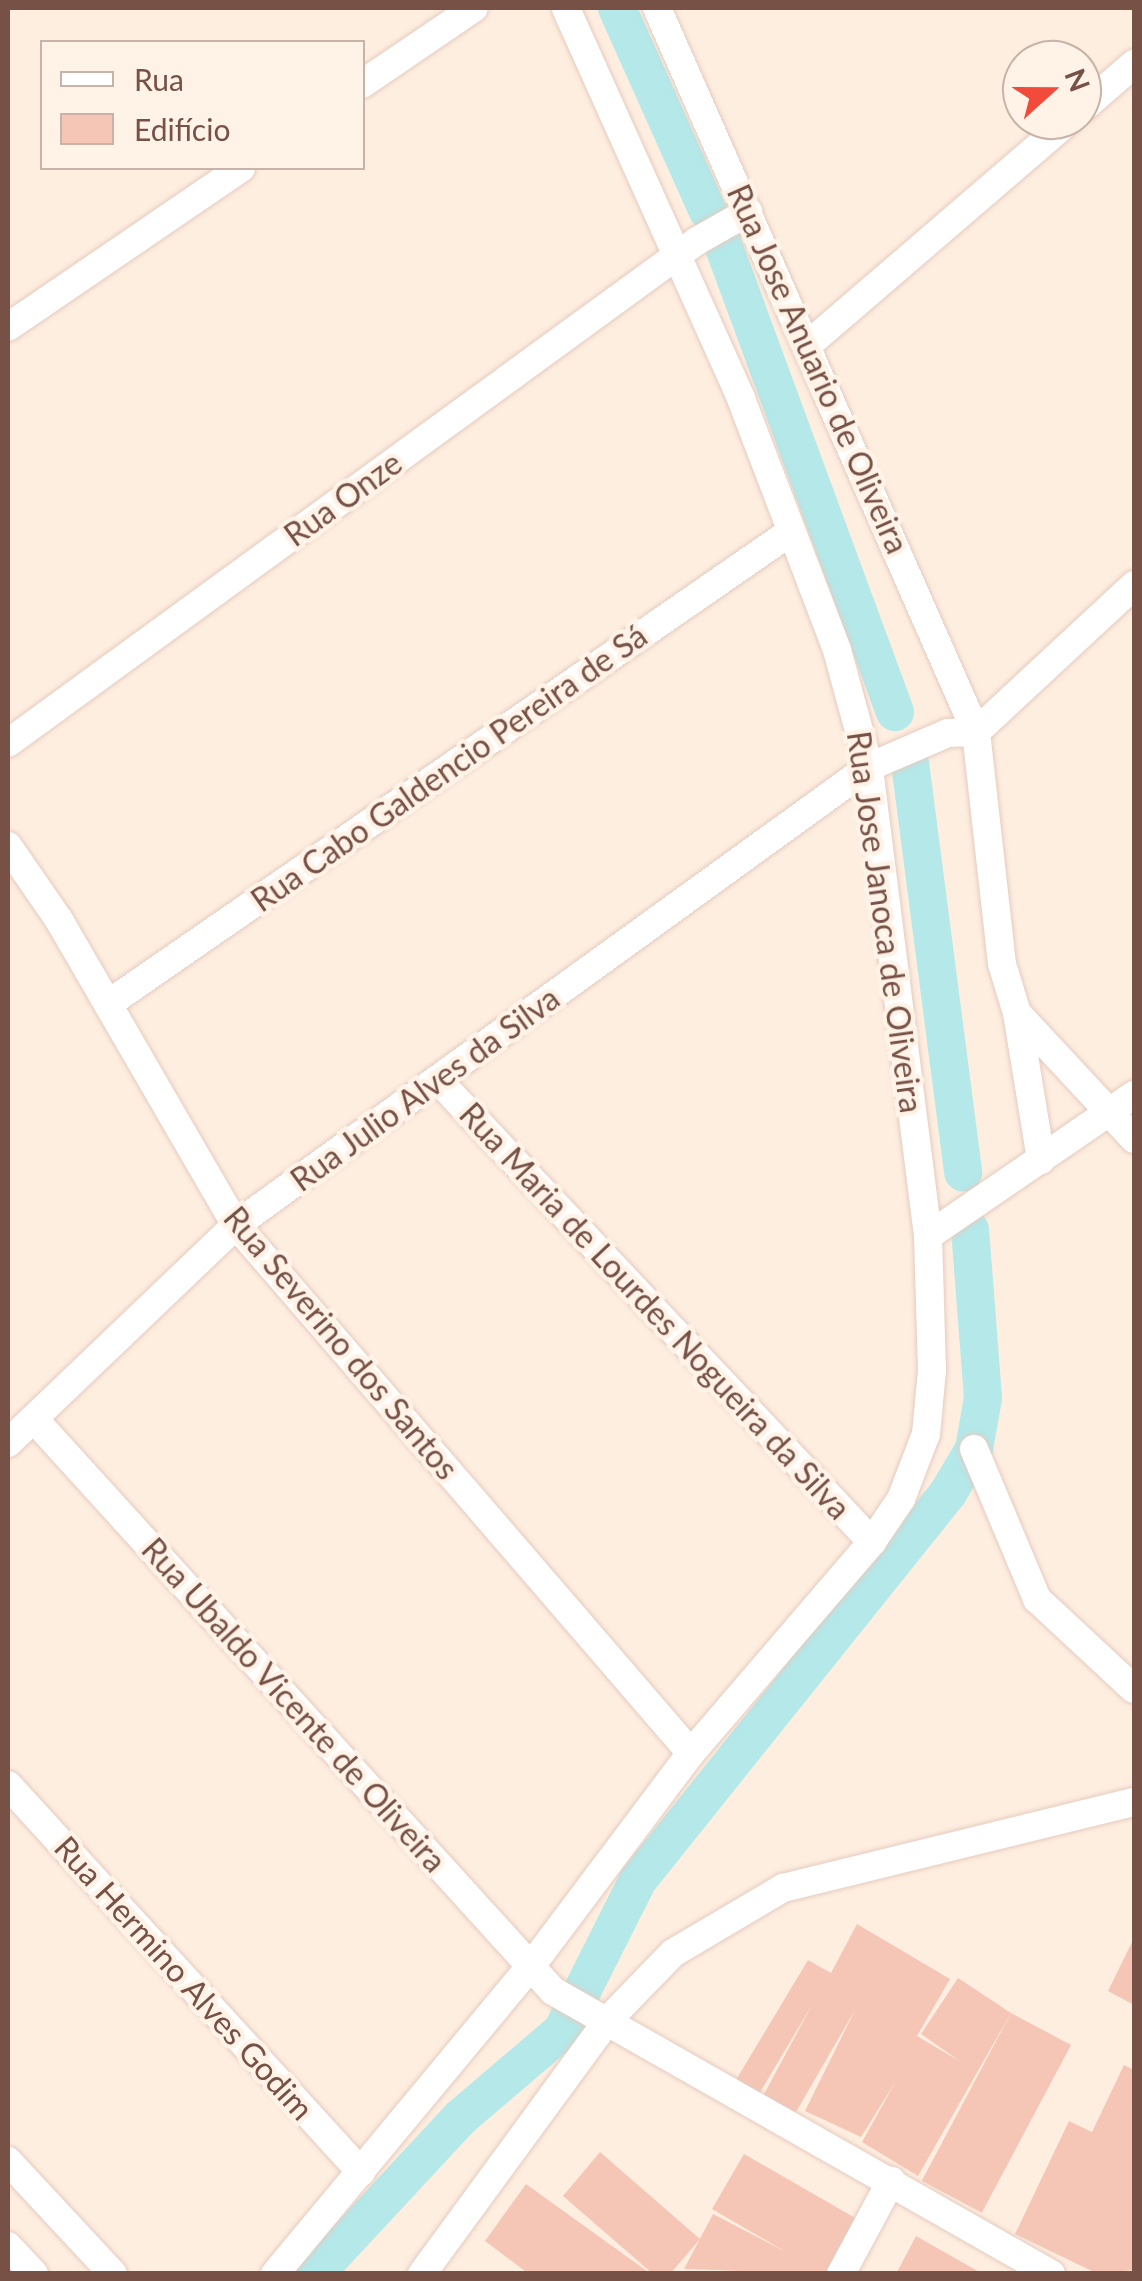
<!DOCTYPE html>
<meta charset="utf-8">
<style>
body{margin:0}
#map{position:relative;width:1142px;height:2281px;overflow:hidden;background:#feeee0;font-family:Lato,sans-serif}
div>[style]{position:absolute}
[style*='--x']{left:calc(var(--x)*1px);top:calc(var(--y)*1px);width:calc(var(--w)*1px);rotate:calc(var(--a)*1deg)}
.canal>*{height:38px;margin:-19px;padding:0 19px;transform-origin:19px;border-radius:19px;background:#b4e8e9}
.building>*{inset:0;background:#f5c6b6;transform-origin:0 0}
.roads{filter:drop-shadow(0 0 2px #e5cbbf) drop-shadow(0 0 2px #e5cbbf)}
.minor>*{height:28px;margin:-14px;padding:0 14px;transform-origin:14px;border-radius:14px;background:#fff}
span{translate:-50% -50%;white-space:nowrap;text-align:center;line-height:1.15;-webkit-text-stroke:9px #fff3e8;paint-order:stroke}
.street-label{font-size:32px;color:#775046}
.frame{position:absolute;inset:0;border:10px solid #775046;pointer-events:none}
.legend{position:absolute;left:40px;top:40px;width:325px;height:130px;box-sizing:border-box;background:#fff3e8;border:2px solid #c9b2a7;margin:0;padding:12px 18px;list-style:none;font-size:30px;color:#775046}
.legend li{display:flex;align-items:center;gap:20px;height:50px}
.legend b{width:50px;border:2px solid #c9b2a7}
.north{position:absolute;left:1002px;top:40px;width:100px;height:100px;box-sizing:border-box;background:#fff3e8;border:2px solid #c9b2a7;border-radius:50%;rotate:69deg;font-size:28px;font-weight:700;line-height:40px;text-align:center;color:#775046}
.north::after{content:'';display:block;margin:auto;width:35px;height:45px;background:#f24b3c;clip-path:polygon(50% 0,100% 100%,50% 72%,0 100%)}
</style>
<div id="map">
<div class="canal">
<i style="--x:617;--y:8;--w:222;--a:65.9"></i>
<i style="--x:722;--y:242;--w:501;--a:69.79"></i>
<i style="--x:910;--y:763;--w:413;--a:82.6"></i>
<i style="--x:315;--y:2274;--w:213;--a:-47.1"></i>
<i style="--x:460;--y:2118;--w:134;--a:-40.5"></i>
<i style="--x:562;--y:2031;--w:169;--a:-63.3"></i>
<i style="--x:638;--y:1880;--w:496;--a:-51.3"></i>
<i style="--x:948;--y:1493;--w:51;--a:-59.4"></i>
<i style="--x:974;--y:1449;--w:52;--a:-80"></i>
<i style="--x:983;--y:1398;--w:169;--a:-94.4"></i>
</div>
<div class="building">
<i style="clip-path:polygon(857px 1924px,950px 1979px,917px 2036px,961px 2062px,921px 2034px,958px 1978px,1011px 2013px,918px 2176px,862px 2142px,896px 2081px,861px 2137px,805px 2111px,855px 2010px,796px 2112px,763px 2096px,812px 2005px,759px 2094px,736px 2080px,808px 1960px,831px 1973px)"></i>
<i style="clip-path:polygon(1134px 1938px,1134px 2005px,1108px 1991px)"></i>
<i style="left:1011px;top:2013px;width:68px;height:190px;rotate:28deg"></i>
<i style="clip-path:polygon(1124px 2065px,1134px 2070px,1134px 2270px,1098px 2274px,1015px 2234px,1069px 2121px,1092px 2132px)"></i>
<i style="clip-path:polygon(600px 2152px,700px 2239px,670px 2274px,653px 2274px,563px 2196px)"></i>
<i style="clip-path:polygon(744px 2154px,857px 2219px,826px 2274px,684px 2269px,713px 2214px,786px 2252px,712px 2209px)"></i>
<i style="clip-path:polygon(526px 2184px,651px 2274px,529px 2274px,485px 2241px)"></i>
<i style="clip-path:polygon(916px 2236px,983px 2274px,896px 2274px)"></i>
</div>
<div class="roads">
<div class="minor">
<i style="--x:657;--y:8;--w:791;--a:66.22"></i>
<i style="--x:976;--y:732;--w:233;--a:83.6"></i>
<i style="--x:1002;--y:964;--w:51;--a:73"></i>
<i style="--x:1017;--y:1013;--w:172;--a:47.1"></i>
<i style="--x:362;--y:84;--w:135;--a:-34.2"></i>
<i style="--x:1082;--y:109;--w:69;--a:-40.9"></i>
<i style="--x:8;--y:327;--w:282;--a:-34.3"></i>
<i style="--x:810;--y:343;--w:342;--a:-40.7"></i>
<i style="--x:976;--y:732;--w:216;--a:-42.9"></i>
<i style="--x:8;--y:743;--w:852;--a:-36.08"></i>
<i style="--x:697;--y:241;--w:59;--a:-29.6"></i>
<i style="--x:8;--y:846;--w:90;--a:55.4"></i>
<i style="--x:59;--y:920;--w:353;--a:59.9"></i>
<i style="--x:236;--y:1225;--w:697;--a:49.25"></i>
<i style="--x:108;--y:1004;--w:828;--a:-34.67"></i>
<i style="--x:1017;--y:1013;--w:149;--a:80.7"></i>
<i style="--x:438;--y:1080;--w:634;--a:46.79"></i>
<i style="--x:928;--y:1236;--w:250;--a:-34.4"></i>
<i style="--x:34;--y:1419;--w:772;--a:47.78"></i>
<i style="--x:553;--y:1991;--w:573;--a:29.61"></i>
<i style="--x:8;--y:1443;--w:315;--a:-43.7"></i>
<i style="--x:236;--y:1225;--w:781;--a:-35.89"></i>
<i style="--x:869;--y:767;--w:86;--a:-23.3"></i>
<i style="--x:948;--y:733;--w:28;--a:-2"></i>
<i style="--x:974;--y:1449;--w:163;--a:67.2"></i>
<i style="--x:1037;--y:1599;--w:132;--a:42.9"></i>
<i style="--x:8;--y:1785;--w:524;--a:47.63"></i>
<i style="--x:8;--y:2161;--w:154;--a:47.1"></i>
<i style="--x:8;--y:2246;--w:38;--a:47"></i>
<i style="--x:275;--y:2274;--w:400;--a:-50.3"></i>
<i style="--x:531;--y:1966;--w:266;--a:-53.1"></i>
<i style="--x:691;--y:1753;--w:278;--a:-49.4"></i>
<i style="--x:872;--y:1542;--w:52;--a:-56"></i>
<i style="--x:901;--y:1499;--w:70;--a:-69"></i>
<i style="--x:926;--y:1434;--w:64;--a:-84.6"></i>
<i style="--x:932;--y:1370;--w:134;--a:-91.7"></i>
<i style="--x:928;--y:1236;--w:473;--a:-97.2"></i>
<i style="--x:869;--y:767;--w:121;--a:-105.3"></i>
<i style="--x:837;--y:650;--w:270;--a:-110.9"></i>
<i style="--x:741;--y:398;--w:427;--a:-114.2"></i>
<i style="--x:422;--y:2274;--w:315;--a:-53.8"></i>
<i style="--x:608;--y:2020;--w:93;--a:-45.9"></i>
<i style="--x:673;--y:1953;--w:128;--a:-30.6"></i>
<i style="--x:783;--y:1888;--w:361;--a:-13.8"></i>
<i style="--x:841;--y:2274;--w:106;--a:-61.7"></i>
</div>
</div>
<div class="street-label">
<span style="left:818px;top:369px;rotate:66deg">Rua Jose Anuario de Oliveira</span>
<span style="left:343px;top:499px;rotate:-36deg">Rua Onze</span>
<span style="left:449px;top:768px;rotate:-35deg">Rua Cabo Galdencio Pereira de Sá</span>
<span style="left:885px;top:922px;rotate:82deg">Rua Jose Janoca de Oliveira</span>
<span style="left:425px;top:1089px;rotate:-36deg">Rua Julio Alves da Silva</span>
<span style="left:655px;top:1311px;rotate:47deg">Rua Maria de Lourdes Nogueira da Silva</span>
<span style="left:341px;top:1343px;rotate:50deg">Rua Severino dos Santos</span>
<span style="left:294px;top:1705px;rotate:48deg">Rua Ubaldo Vicente de Oliveira</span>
<span style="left:184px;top:1978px;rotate:48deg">Rua Hermino Alves Godim</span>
</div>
<div class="frame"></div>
<ul class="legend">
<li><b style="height:12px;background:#fff"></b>Rua</li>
<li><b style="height:28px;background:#f5c6b6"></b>Edifício</li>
</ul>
<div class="north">N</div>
</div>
